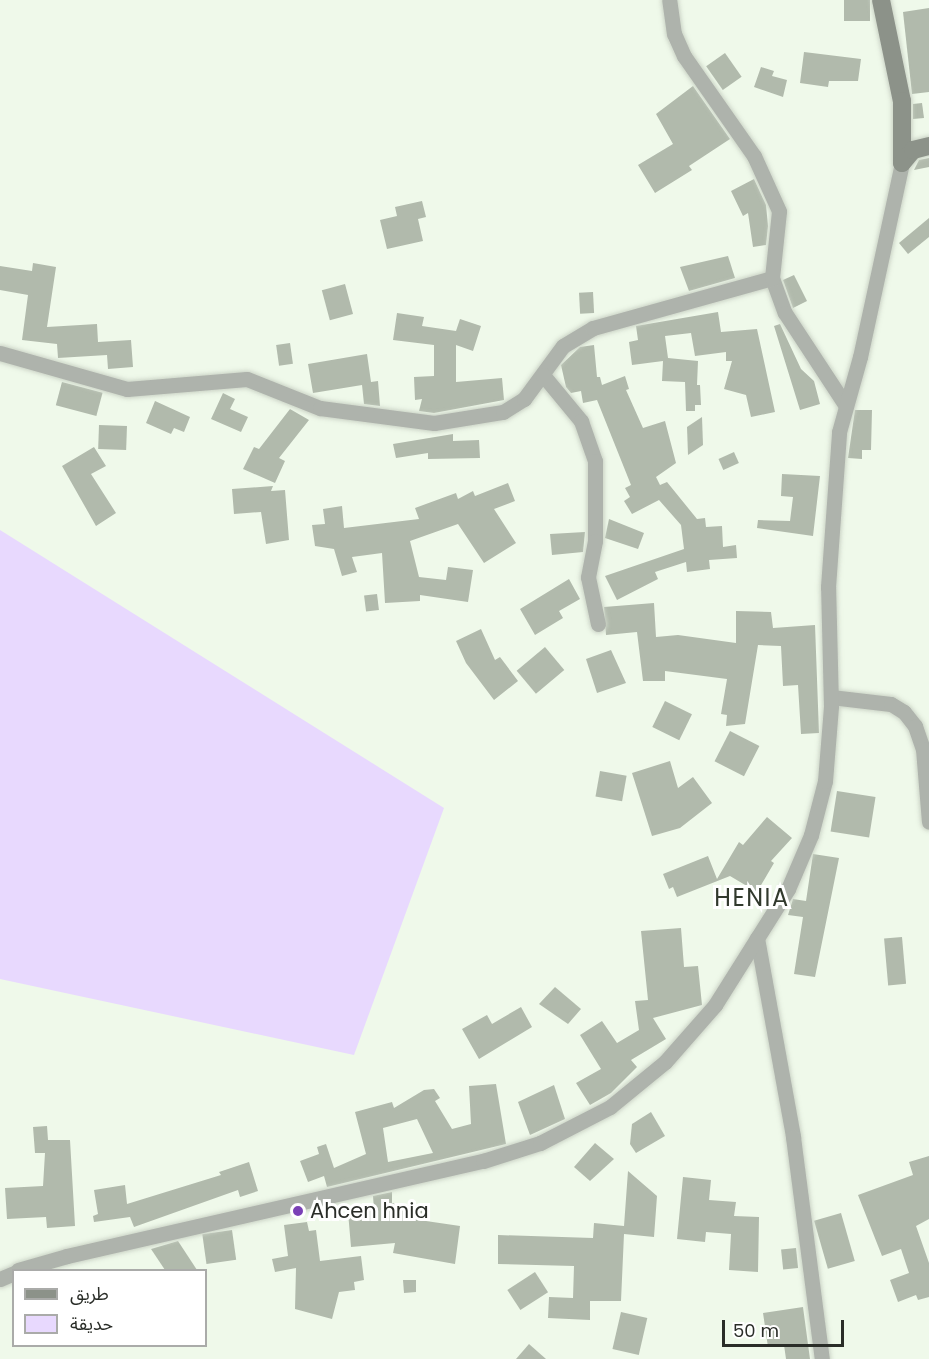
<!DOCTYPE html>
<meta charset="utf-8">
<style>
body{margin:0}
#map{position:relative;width:929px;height:1359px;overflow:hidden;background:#eff9ea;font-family:Poppins,"Noto Sans Arabic",sans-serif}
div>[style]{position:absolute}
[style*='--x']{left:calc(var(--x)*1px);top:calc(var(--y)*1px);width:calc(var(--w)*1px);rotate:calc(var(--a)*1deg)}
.green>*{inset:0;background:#e8d9fe}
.building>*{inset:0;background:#b1baac;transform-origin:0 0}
.roads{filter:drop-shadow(0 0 2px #ccd4c7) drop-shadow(0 0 2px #ccd4c7)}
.street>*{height:15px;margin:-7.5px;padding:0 7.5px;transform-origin:7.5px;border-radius:7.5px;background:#aeb3ac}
.secondary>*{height:18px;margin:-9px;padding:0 9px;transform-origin:9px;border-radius:9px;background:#8c9289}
.dots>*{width:16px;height:16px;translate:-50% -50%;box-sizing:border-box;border:3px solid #fff;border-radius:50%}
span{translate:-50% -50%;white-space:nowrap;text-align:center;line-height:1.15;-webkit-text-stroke:6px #fff;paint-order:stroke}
.poi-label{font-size:21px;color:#2a2d28}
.left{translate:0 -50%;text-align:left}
.quarter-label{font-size:24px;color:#31392d;letter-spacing:1.5px}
.legend{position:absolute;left:12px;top:1269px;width:195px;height:78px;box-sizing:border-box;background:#fff;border:2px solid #aaaba9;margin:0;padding:8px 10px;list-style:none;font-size:18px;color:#2a2d28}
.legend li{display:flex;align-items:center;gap:12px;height:30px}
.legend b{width:30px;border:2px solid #aaaba9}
.scale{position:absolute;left:722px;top:1320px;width:122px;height:27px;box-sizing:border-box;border:3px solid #2a2d28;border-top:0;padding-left:8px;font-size:18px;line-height:21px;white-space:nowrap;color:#2a2d28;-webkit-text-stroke:4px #fff;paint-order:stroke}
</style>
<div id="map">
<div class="green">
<i style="clip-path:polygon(0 530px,444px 808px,354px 1055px,0 979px)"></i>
</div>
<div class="building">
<i style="left:844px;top:0;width:26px;height:21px"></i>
<i style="clip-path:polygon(929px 8px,929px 92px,912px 94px,903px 12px)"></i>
<i style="clip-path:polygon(804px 52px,861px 59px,858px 81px,829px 81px,828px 87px,800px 83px)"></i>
<i style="left:725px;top:53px;width:29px;height:23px;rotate:55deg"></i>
<i style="clip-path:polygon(761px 67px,774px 71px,772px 76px,787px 80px,783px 97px,754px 87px)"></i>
<i style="clip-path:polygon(693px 86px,730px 139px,689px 166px,692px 170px,655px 193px,638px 165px,673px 144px,656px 114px)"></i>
<i style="clip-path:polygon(922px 103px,924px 118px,913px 119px,913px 104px)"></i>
<i style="clip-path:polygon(929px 158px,929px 167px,914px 170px,919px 160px)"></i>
<i style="clip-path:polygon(754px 179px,766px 205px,768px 226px,766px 245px,753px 247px,748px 213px,743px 216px,731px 191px)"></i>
<i style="clip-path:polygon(422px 201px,426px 217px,418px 219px,423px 241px,387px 249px,380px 220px,397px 216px,395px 207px)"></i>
<i style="clip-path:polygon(929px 218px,929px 237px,908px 254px,899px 243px)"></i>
<i style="clip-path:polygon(728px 256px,735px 278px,689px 291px,680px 267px)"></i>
<i style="clip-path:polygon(33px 263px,56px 267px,47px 327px,97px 324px,98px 342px,131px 340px,133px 367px,108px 369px,107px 355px,58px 358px,57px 344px,22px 340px,28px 295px,0 290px,0 266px,32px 271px)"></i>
<i style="clip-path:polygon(794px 275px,807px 301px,793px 308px,783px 280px)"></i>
<i style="left:345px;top:284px;width:31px;height:24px;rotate:75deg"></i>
<i style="left:593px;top:292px;width:21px;height:14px;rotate:87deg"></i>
<i style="clip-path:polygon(718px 312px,721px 332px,757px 329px,775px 412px,751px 417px,746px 395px,724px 389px,732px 361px,726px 361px,726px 352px,695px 356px,691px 333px,665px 336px,668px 358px,698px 361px,697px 385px,700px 385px,701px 405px,695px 405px,695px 411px,686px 411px,685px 382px,662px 381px,663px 361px,632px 365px,629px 342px,638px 340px,636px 326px)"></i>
<i style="clip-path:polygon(397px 313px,424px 317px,422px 326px,456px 331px,460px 319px,481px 326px,473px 351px,456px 345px,456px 382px,502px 378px,504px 400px,434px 413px,419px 411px,422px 399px,415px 400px,414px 377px,434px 376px,434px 345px,393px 340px)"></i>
<i style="clip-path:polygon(780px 324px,801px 369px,814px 381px,820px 404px,800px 410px,774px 326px)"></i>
<i style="left:290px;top:343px;width:21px;height:14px;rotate:82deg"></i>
<i style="clip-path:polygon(594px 345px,597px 377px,600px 377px,602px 385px,625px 376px,629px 389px,626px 390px,643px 428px,665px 421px,676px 463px,656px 477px,660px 485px,667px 482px,697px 519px,705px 518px,706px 527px,722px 526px,723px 547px,736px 545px,737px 558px,709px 560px,710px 569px,687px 572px,686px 562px,655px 572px,658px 579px,617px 600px,605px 576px,684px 549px,681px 525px,659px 500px,632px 514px,624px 501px,630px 497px,625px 488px,631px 485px,597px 400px,583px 403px,581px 391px,571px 393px,566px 387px,561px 365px,580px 347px)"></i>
<i style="clip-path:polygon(367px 354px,371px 382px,378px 381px,380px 406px,364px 404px,362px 385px,313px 393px,308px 364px)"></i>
<i style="left:62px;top:382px;width:42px;height:24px;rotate:15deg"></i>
<i style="clip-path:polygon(223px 393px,235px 399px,230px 409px,248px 417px,241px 432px,211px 419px)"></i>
<i style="clip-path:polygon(155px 401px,190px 417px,184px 432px,174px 428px,171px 434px,146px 423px)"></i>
<i style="clip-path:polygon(290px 409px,309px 420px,279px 458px,285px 461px,275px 483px,243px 469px,254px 447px,259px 449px)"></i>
<i style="clip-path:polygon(855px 410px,872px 410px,871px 450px,862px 450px,862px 459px,848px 458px)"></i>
<i style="clip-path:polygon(702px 417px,703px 445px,688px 455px,687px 427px)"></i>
<i style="left:99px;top:425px;width:28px;height:24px;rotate:2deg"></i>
<i style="clip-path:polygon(453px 434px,453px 441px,479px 440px,480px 458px,428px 459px,428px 453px,396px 458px,393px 444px)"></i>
<i style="clip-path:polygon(94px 447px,106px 466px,91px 474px,116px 513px,96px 526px,62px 466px)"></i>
<i style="left:734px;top:452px;width:12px;height:17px;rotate:66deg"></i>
<i style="clip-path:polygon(782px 474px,820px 476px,813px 536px,757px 528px,758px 520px,790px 521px,793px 497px,781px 496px)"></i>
<i style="clip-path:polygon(508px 483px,515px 501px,494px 509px,516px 543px,484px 563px,458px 524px,410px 541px,419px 577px,446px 580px,448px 567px,473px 570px,468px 602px,420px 595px,420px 601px,385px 603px,382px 553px,352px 557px,357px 572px,342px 576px,334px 549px,315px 546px,312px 525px,325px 524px,323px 509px,342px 506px,344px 528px,419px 519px,415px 508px,456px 493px,458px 499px,473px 491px,475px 496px)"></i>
<i style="clip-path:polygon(273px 486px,271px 491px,285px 490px,289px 540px,266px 544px,261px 512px,234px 514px,232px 489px)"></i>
<i style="clip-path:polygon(609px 519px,644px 533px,638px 549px,605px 538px)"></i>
<i style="clip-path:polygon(585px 532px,583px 552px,552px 555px,550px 534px)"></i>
<i style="clip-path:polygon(569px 579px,580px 599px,559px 611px,563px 618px,535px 635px,520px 609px)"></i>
<i style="left:377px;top:594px;width:16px;height:13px;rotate:83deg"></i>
<i style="clip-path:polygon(654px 603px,656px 637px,678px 635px,736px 643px,736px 611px,771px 612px,773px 628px,815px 625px,819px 733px,801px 734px,798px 685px,783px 686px,781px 646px,758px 645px,745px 724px,726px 726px,727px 715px,721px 714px,727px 679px,665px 671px,665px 681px,643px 681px,637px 632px,606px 635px,604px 607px)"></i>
<i style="clip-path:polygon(481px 629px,495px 660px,500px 657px,518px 681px,494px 700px,466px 663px,456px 641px)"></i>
<i style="left:545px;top:647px;width:30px;height:37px;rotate:50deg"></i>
<i style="clip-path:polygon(611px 650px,626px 683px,597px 693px,586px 659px)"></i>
<i style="left:665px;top:701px;width:30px;height:29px;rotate:26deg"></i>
<i style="left:730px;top:731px;width:33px;height:34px;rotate:27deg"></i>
<i style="clip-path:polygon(670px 761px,678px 788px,693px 777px,712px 803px,680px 828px,652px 836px,632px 773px)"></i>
<i style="left:600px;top:771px;width:27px;height:26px;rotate:10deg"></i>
<i style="left:837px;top:791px;width:39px;height:41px;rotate:9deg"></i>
<i style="clip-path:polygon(767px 817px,792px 838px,771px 861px,774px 863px,757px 892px,730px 876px,677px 897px,673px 887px,669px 889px,663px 874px,708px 856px,717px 879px,739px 842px,743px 845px)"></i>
<i style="clip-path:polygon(813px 854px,839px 858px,815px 977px,794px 974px,803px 917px,788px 915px,793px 899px,806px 901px)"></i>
<i style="clip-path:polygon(681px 928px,684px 967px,698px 966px,702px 1005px,653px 1018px,666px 1039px,631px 1060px,637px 1067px,611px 1093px,590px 1105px,576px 1083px,601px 1069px,580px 1035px,602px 1021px,617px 1043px,639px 1030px,635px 1001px,648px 1000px,641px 931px)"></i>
<i style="left:902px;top:937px;width:47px;height:18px;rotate:85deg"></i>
<i style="clip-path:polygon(555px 987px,581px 1009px,568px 1024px,539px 1004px)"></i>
<i style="clip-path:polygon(521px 1007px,532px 1027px,479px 1059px,462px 1029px,487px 1015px,492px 1024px)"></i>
<i style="clip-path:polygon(evenodd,496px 1084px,506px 1144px,327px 1187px,324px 1176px,308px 1182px,300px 1161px,319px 1154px,317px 1147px,326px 1144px,334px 1168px,366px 1154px,355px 1112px,392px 1102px,394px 1108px,424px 1090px,434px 1089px,440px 1098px,435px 1101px,452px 1129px,471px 1124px,469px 1086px,496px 1084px,417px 1119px,433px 1153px,388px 1162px,383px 1128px,417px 1119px)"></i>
<i style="clip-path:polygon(554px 1085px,565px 1119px,530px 1135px,518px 1102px)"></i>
<i style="clip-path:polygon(651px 1112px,665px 1136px,636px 1153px,630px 1144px,632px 1124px)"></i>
<i style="clip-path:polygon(47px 1126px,48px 1140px,70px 1140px,75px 1226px,47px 1228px,46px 1217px,7px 1219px,5px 1188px,43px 1186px,45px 1153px,35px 1153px,33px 1127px)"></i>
<i style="clip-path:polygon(595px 1143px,614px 1159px,590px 1181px,574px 1167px)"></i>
<i style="clip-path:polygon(929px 1156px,929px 1219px,916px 1226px,929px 1263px,929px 1297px,918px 1300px,916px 1295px,898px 1302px,890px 1280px,909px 1273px,901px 1249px,882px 1256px,858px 1195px,913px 1175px,909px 1162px)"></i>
<i style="clip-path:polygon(249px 1162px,258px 1191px,240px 1197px,238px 1190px,134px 1227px,130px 1217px,94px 1222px,93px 1216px,98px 1214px,94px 1190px,125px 1185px,127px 1204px,221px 1175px,219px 1172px)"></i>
<i style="clip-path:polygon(628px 1171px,657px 1196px,654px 1237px,624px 1234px,621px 1301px,590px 1301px,590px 1320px,548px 1318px,549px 1297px,573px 1298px,574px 1266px,498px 1264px,498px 1235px,593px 1238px,594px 1223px,624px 1226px)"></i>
<i style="clip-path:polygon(683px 1177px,711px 1180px,709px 1200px,736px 1202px,734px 1216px,759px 1217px,758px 1272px,729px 1270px,731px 1234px,706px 1232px,705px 1242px,677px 1239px)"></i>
<i style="clip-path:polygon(392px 1192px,392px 1203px,428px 1208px,426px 1221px,460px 1226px,455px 1264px,393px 1253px,395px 1243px,351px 1247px,348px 1212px,374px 1210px,373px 1196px)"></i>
<i style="left:841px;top:1213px;width:50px;height:28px;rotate:74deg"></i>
<i style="clip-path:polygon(307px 1222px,309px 1231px,316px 1230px,320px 1261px,361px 1256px,364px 1280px,354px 1282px,355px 1290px,339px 1292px,332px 1319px,295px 1309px,296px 1268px,275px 1272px,272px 1259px,288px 1256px,284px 1225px)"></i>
<i style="left:232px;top:1230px;width:30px;height:30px;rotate:82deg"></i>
<i style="clip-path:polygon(178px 1241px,197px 1270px,165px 1270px,151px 1249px)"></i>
<i style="left:796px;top:1248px;width:20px;height:15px;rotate:84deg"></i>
<i style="left:535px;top:1272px;width:24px;height:33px;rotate:57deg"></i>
<i style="clip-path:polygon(403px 1280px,416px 1280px,416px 1292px,404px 1293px)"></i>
<i style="clip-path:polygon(803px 1307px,810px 1359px,786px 1359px,784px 1345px,768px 1347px,763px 1313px)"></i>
<i style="left:621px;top:1312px;width:27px;height:38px;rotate:13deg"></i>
<i style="clip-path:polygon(529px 1344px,546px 1359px,516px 1359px)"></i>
</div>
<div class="roads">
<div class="street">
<i style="--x:772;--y:278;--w:37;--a:70"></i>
<i style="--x:785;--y:313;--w:111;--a:56.7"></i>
<i style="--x:0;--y:353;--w:132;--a:15.8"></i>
<i style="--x:127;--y:389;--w:120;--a:-4.8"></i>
<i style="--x:247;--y:379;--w:79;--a:21.7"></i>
<i style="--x:320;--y:408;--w:115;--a:7.5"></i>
<i style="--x:434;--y:423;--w:70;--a:-9.1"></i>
<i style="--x:503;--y:412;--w:25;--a:-32"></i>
<i style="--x:524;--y:399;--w:66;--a:-53.7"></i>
<i style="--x:563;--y:346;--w:35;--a:-31"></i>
<i style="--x:593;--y:328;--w:186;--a:-15.6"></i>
<i style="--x:772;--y:278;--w:67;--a:-84"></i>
<i style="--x:779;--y:211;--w:60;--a:-114.4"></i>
<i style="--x:754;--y:156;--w:122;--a:-125"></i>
<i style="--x:684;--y:56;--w:24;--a:-114"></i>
<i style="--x:674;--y:34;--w:34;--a:-98"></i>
<i style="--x:543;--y:375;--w:60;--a:50.4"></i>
<i style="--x:581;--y:421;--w:42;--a:70.7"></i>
<i style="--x:595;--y:461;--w:80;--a:90"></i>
<i style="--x:595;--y:541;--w:37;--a:101"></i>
<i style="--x:588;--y:577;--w:48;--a:78"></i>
<i style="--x:831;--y:697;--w:60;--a:6.7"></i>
<i style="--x:891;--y:704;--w:15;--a:32"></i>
<i style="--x:904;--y:712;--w:18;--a:52"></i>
<i style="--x:915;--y:726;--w:24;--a:71"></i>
<i style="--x:923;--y:749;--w:73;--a:85.3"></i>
<i style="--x:757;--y:938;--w:202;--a:79.7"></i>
<i style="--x:793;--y:1137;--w:224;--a:82.6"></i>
<i style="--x:18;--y:1270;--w:51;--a:-15.9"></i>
<i style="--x:67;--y:1256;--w:427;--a:-12.9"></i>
<i style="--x:483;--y:1161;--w:60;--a:-17.5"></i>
<i style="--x:540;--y:1143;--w:79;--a:-27.2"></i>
<i style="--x:610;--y:1107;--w:71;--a:-39.3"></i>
<i style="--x:665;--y:1062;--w:76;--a:-48.7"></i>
<i style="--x:715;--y:1005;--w:137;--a:-57.8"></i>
<i style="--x:788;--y:889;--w:59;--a:-66.9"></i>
<i style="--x:811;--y:835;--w:56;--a:-75.5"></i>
<i style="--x:825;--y:781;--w:75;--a:-85.4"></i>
<i style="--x:831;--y:706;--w:119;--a:-91.4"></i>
<i style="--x:828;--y:587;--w:155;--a:-85.9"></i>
<i style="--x:839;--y:432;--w:78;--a:-74.4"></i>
<i style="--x:860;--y:357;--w:198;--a:-77.8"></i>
<i style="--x:0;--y:1279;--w:15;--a:-23"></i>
</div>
<div class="secondary">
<i style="--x:881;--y:0;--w:103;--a:78.3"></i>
<i style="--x:902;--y:101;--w:62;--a:90"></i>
<i style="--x:902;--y:163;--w:17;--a:-50"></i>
<i style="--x:913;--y:150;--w:16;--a:-14"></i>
</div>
</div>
<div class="dots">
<i style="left:298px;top:1211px;background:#7a40b6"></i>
</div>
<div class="poi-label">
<span class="left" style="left:310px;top:1211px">Ahcen hnia</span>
</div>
<div class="quarter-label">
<span style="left:752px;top:898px">HENIA</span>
</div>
<ul class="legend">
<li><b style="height:8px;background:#8c9289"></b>طريق</li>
<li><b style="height:16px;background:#e8d9fe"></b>حديقة</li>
</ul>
<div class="scale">50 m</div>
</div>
